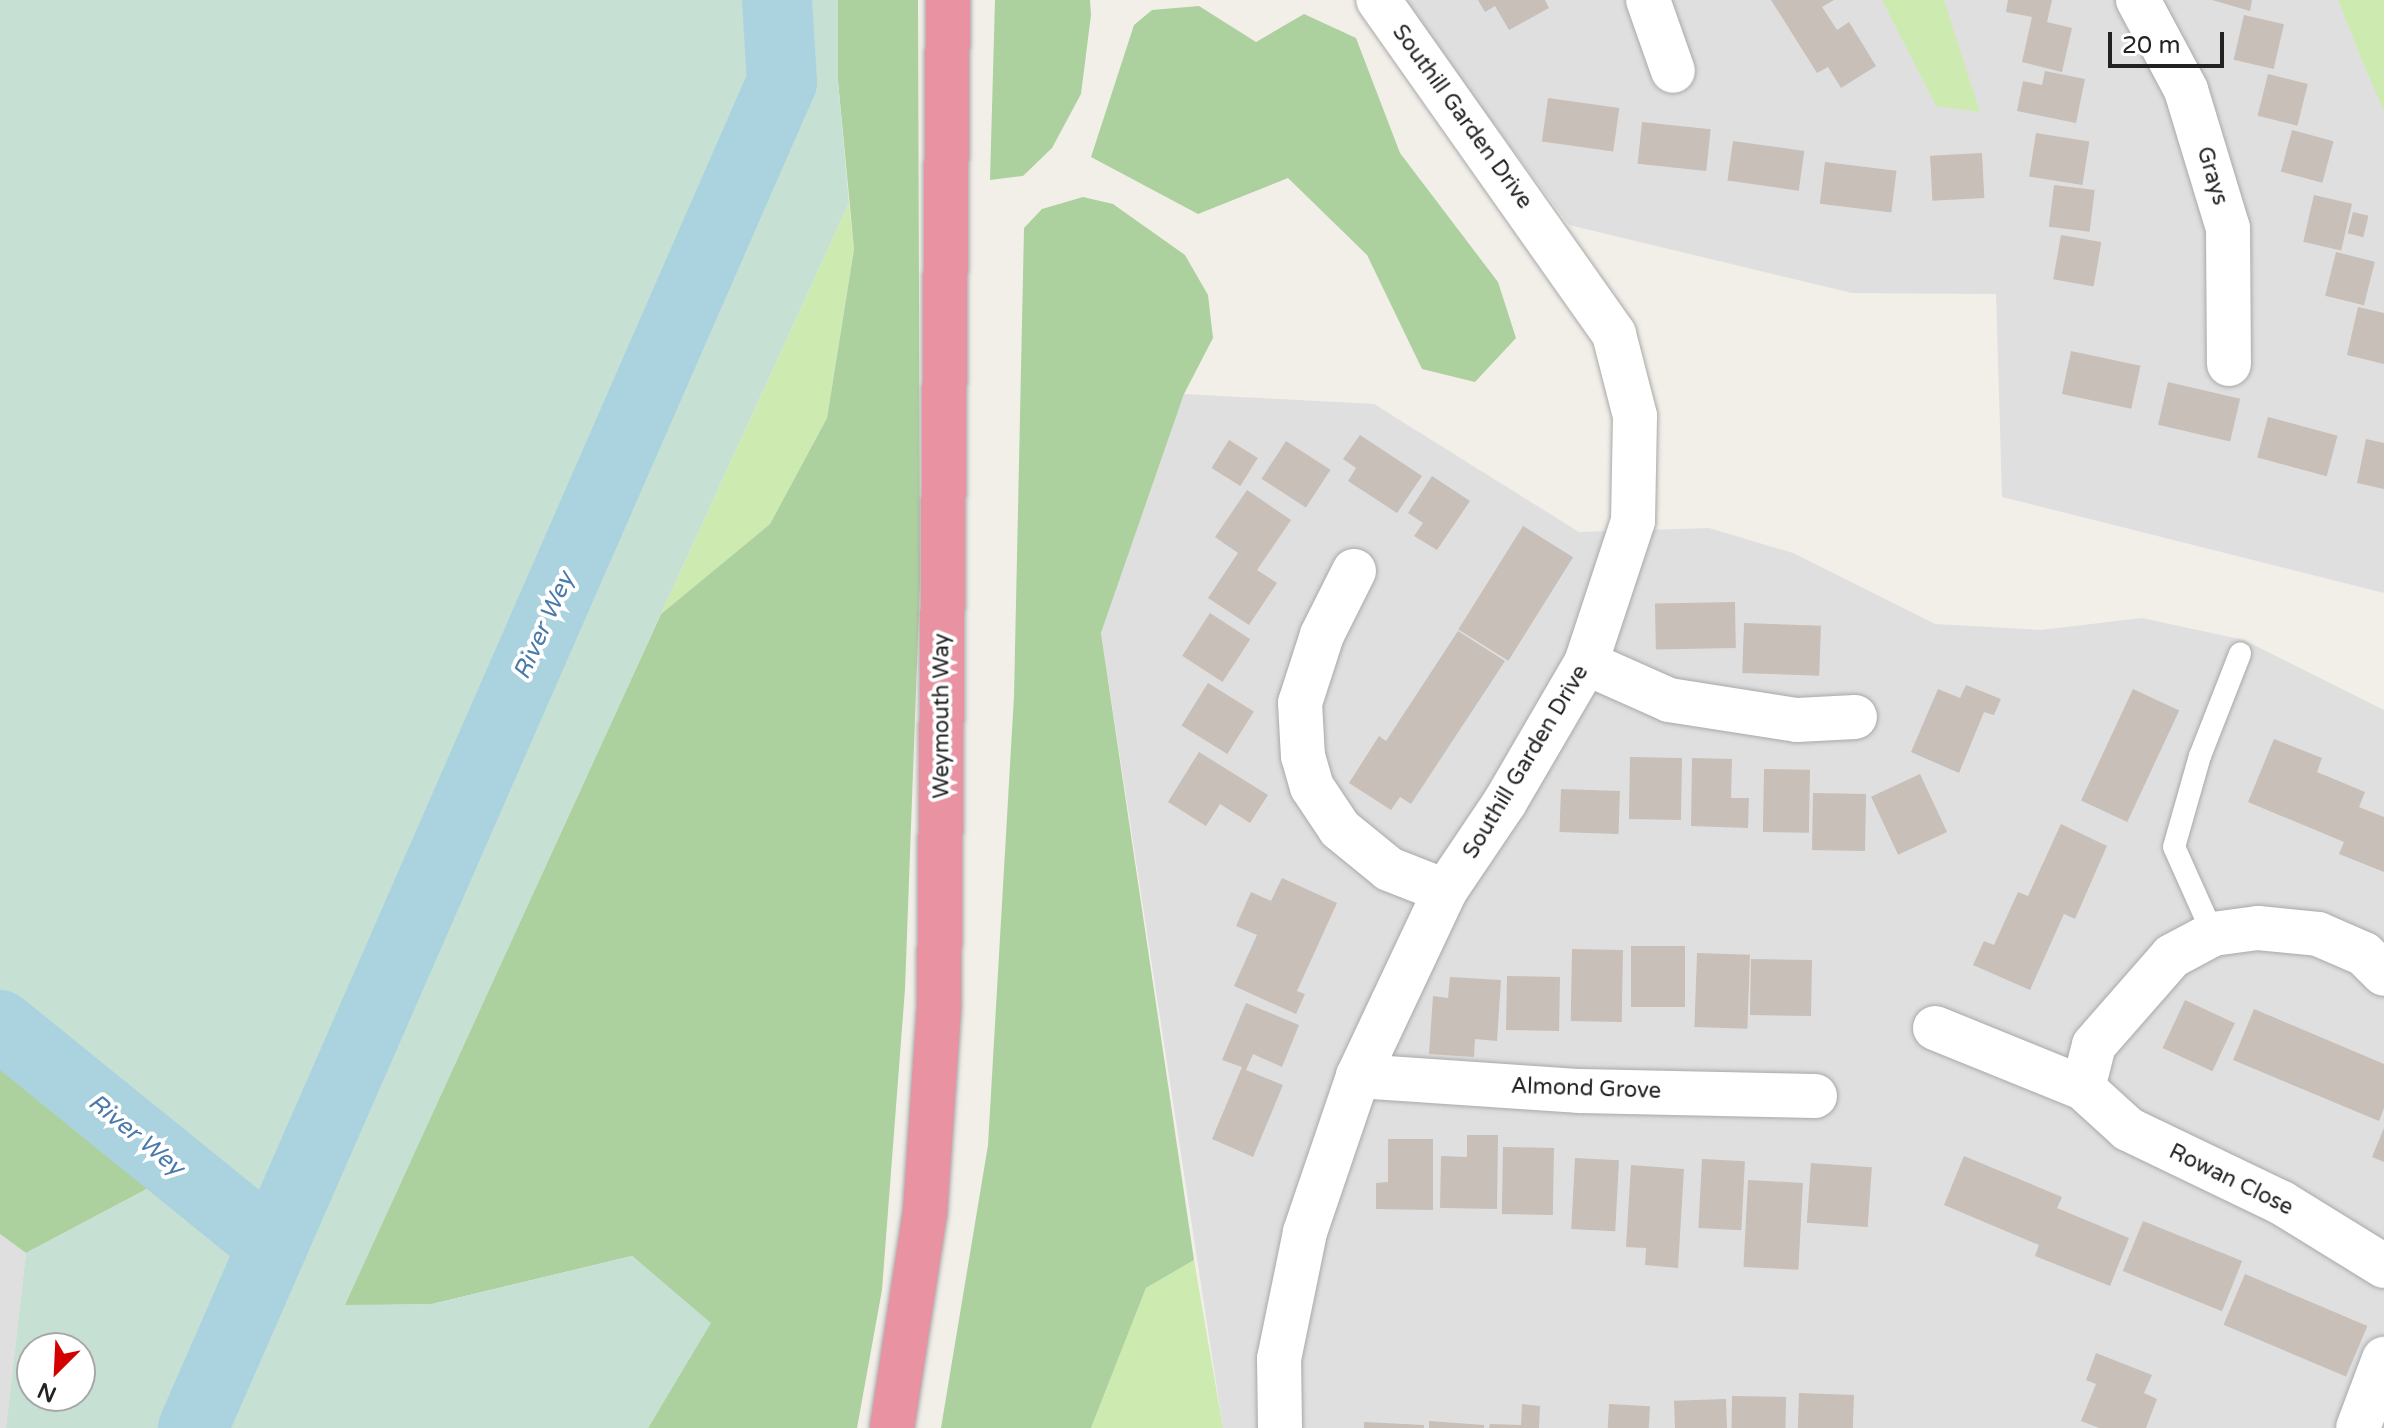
<!DOCTYPE html>
<style>
body{margin:0}
#map{position:relative;width:2384px;height:1428px;overflow:hidden;background:#f2efe9;font-family:"Varela Round",sans-serif}
div>[style]{position:absolute}
[style*='--x']{left:calc(var(--x)*1px);top:calc(var(--y)*1px);width:calc(var(--w)*1px);rotate:calc(var(--a)*1deg)}
.residential>*{inset:0;background:#e0dfdf}
.grass>*{inset:0;background:#cdebb0}
.forest>*{inset:0;background:#add19e}
.wetland>*{inset:0;background:#c6e0d4}
.river>*{height:70px;margin:-35px;padding:0 35px;transform-origin:35px;border-radius:35px;background:#aad3df}
.building>*{inset:0;background:#c7bfb8;transform-origin:0 0}
.roads{filter:drop-shadow(0 0 2px #a9a9a9) drop-shadow(0 0 2px #a9a9a9)}
.lane>*{height:22px;margin:-11px;padding:0 11px;transform-origin:11px;border-radius:11px;background:#fff}
.street>*{height:44px;margin:-22px;padding:0 22px;transform-origin:22px;border-radius:22px;background:#fff}
.highway>*{height:44px;margin:-22px;padding:0 22px;transform-origin:22px;border-radius:22px;background:#e892a2}
span{translate:-50% -50%;white-space:nowrap;text-align:center;line-height:1.15;-webkit-text-stroke:8px #fff;paint-order:stroke}
.street-label{font-size:22px;color:#222}
.water-label{font-size:24px;color:#4a7aab;font-style:italic}
.north{position:absolute;left:16px;top:1332px;width:80px;height:80px;box-sizing:border-box;background:#fff;border:2px solid #a7a7a7;border-radius:50%;rotate:204deg;font-size:22px;font-weight:700;line-height:32px;text-align:center;color:#222}
.north::after{content:'';display:block;margin:auto;width:28px;height:36px;background:#d40000;clip-path:polygon(50% 0,100% 100%,50% 72%,0 100%)}
.scale{position:absolute;left:2108px;top:32px;width:116px;height:36px;box-sizing:border-box;border:4px solid #222;border-top:0;padding-left:10px;font-size:24px;line-height:28px;white-space:nowrap;color:#222;-webkit-text-stroke:6px #fff;paint-order:stroke}
</style>
<div id="map">
<div class="residential">
<i style="clip-path:polygon(1401px 0,2384px 0,2384px 593px,2002px 497px,1996px 294px,1852px 293px,1569px 225px)"></i>
<i style="clip-path:polygon(1184px 394px,1374px 404px,1579px 532px,1709px 528px,1793px 553px,1935px 624px,2041px 630px,2142px 618px,2244px 640px,2384px 710px,2384px 1428px,1223px 1428px,1101px 633px)"></i>
<i style="clip-path:polygon(0 1234px,26px 1253px,6px 1428px,0 1428px)"></i>
</div>
<div class="grass">
<i style="clip-path:polygon(1882px 0,1944px 0,1980px 112px,1936px 106px)"></i>
<i style="clip-path:polygon(2338px 0,2384px 0,2384px 111px,2363px 63px)"></i>
<i style="clip-path:polygon(849px 203px,854px 248px,827px 418px,770px 524px,661px 614px)"></i>
<i style="clip-path:polygon(1194px 1260px,1223px 1428px,1091px 1428px,1146px 1288px)"></i>
</div>
<div class="forest">
<i style="clip-path:polygon(838px 0,918px 0,920px 583px,905px 989px,882px 1290px,857px 1428px,648px 1428px,710px 1323px,632px 1256px,432px 1304px,344px 1306px,661px 614px,770px 524px,827px 418px,854px 249px,838px 81px)"></i>
<i style="clip-path:polygon(995px 0,1090px 0,1091px 15px,1081px 94px,1052px 148px,1023px 176px,990px 180px)"></i>
<i style="clip-path:polygon(1199px 6px,1256px 42px,1304px 14px,1356px 38px,1400px 153px,1498px 282px,1516px 338px,1475px 382px,1422px 369px,1367px 255px,1288px 178px,1198px 214px,1091px 157px,1134px 25px,1152px 10px)"></i>
<i style="clip-path:polygon(1083px 197px,1113px 204px,1185px 255px,1208px 295px,1213px 338px,1184px 394px,1101px 633px,1194px 1260px,1146px 1288px,1091px 1428px,941px 1428px,988px 1145px,1014px 696px,1024px 228px,1042px 209px)"></i>
<i style="clip-path:polygon(0 972px,162px 1181px,26px 1253px,0 1234px)"></i>
</div>
<div class="wetland">
<i style="clip-path:polygon(evenodd,0 0,838px 0,838px 81px,849px 203px,345px 1305px,432px 1304px,632px 1256px,711px 1323px,648px 1428px,6px 1428px,26px 1253px,162px 1181px,0 1069px,0 0,80px 1348px,80px 1396px,32px 1396px,32px 1348px,80px 1348px)"></i>
</div>
<div class="river">
<i style="--x:0;--y:1025;--w:351;--a:39"></i>
<i style="--x:193;--y:1428;--w:1469;--a:-66.37"></i>
<i style="--x:782;--y:82;--w:82;--a:-93.5"></i>
</div>
<div class="building">
<i style="clip-path:polygon(1478px 0,1545px 0,1549px 8px,1509px 30px,1495px 6px,1485px 12px)"></i>
<i style="clip-path:polygon(1771px 0,1834px 0,1822px 7px,1837px 30px,1849px 22px,1876px 66px,1841px 88px,1828px 67px,1817px 73px)"></i>
<i style="clip-path:polygon(2008px 0,2052px 0,2047px 22px,2072px 28px,2062px 72px,2022px 62px,2032px 17px,2006px 12px)"></i>
<i style="clip-path:polygon(2212px 0,2252px 0,2250px 11px)"></i>
<i style="left:2244px;top:15px;width:41px;height:46px;rotate:13deg"></i>
<i style="clip-path:polygon(2045px 71px,2085px 79px,2076px 123px,2017px 111px,2023px 81px,2042px 85px)"></i>
<i style="left:2268px;top:74px;width:41px;height:43px;rotate:14deg"></i>
<i style="left:1548px;top:98px;width:72px;height:44px;rotate:8deg"></i>
<i style="left:1642px;top:122px;width:69px;height:42px;rotate:6deg"></i>
<i style="left:2292px;top:130px;width:43px;height:43px;rotate:15deg"></i>
<i style="left:2036px;top:133px;width:54px;height:44px;rotate:9deg"></i>
<i style="left:1733px;top:141px;width:72px;height:40px;rotate:8deg"></i>
<i style="left:1982px;top:153px;width:45px;height:52px;rotate:87deg"></i>
<i style="left:1825px;top:162px;width:72px;height:42px;rotate:7deg"></i>
<i style="left:2054px;top:185px;width:41px;height:42px;rotate:7deg"></i>
<i style="left:2314px;top:195px;width:39px;height:48px;rotate:13deg"></i>
<i style="left:2353px;top:212px;width:16px;height:22px;rotate:14deg"></i>
<i style="left:2061px;top:235px;width:41px;height:45px;rotate:10deg"></i>
<i style="left:2336px;top:252px;width:40px;height:45px;rotate:14deg"></i>
<i style="clip-path:polygon(2358px 307px,2384px 313px,2384px 364px,2347px 355px)"></i>
<i style="left:2071px;top:351px;width:71px;height:44px;rotate:12deg"></i>
<i style="left:2168px;top:382px;width:74px;height:44px;rotate:13deg"></i>
<i style="left:2268px;top:417px;width:72px;height:42px;rotate:15deg"></i>
<i style="clip-path:polygon(1360px 435px,1422px 476px,1397px 513px,1348px 481px,1356px 468px,1343px 459px)"></i>
<i style="clip-path:polygon(2366px 439px,2384px 443px,2384px 489px,2357px 483px)"></i>
<i style="left:1229px;top:440px;width:34px;height:33px;rotate:32deg"></i>
<i style="left:1286px;top:441px;width:53px;height:45px;rotate:33deg"></i>
<i style="clip-path:polygon(1432px 476px,1470px 501px,1437px 550px,1414px 536px,1423px 523px,1408px 513px)"></i>
<i style="clip-path:polygon(1247px 490px,1291px 520px,1257px 570px,1277px 583px,1249px 625px,1208px 598px,1238px 553px,1215px 537px)"></i>
<i style="left:1523px;top:526px;width:59px;height:122px;rotate:32deg"></i>
<i style="left:1735px;top:602px;width:46px;height:80px;rotate:89deg"></i>
<i style="left:1210px;top:613px;width:48px;height:51px;rotate:33deg"></i>
<i style="left:1744px;top:623px;width:77px;height:50px;rotate:2deg"></i>
<i style="clip-path:polygon(1458px 631px,1505px 661px,1411px 804px,1400px 797px,1391px 810px,1349px 783px,1379px 736px,1386px 741px)"></i>
<i style="left:1208px;top:683px;width:54px;height:50px;rotate:32deg"></i>
<i style="clip-path:polygon(1966px 685px,2001px 699px,1994px 715px,1984px 712px,1959px 773px,1911px 752px,1938px 689px,1960px 698px)"></i>
<i style="left:2133px;top:689px;width:51px;height:123px;rotate:25deg"></i>
<i style="clip-path:polygon(2274px 739px,2322px 758px,2317px 772px,2365px 792px,2359px 807px,2384px 817px,2384px 872px,2339px 854px,2344px 842px,2248px 802px)"></i>
<i style="clip-path:polygon(1199px 752px,1268px 795px,1250px 823px,1220px 804px,1206px 826px,1168px 802px)"></i>
<i style="left:1630px;top:757px;width:52px;height:62px;rotate:1deg"></i>
<i style="clip-path:polygon(1692px 758px,1732px 759px,1731px 798px,1749px 798px,1748px 828px,1691px 826px)"></i>
<i style="left:1764px;top:769px;width:46px;height:63px;rotate:1deg"></i>
<i style="left:1920px;top:774px;width:64px;height:54px;rotate:65deg"></i>
<i style="left:1561px;top:789px;width:59px;height:43px;rotate:2deg"></i>
<i style="left:1813px;top:793px;width:53px;height:57px;rotate:1deg"></i>
<i style="clip-path:polygon(2061px 824px,2107px 846px,2075px 919px,2064px 914px,2030px 990px,1973px 965px,1984px 941px,1994px 945px,2018px 892px,2028px 896px)"></i>
<i style="clip-path:polygon(1282px 878px,1337px 903px,1297px 991px,1305px 994px,1296px 1014px,1234px 986px,1257px 935px,1236px 926px,1251px 892px,1271px 901px)"></i>
<i style="left:1631px;top:946px;width:54px;height:61px"></i>
<i style="left:1572px;top:949px;width:51px;height:72px;rotate:1deg"></i>
<i style="left:1697px;top:953px;width:53px;height:74px;rotate:2deg"></i>
<i style="left:1751px;top:959px;width:61px;height:56px;rotate:1deg"></i>
<i style="left:1507px;top:976px;width:53px;height:54px;rotate:1deg"></i>
<i style="clip-path:polygon(1450px 977px,1501px 980px,1497px 1041px,1475px 1039px,1474px 1057px,1429px 1054px,1433px 996px,1448px 998px)"></i>
<i style="left:2185px;top:1000px;width:55px;height:53px;rotate:25deg"></i>
<i style="clip-path:polygon(1246px 1003px,1299px 1025px,1282px 1067px,1253px 1054px,1246px 1070px,1283px 1085px,1253px 1157px,1212px 1139px,1242px 1067px,1222px 1060px)"></i>
<i style="clip-path:polygon(2254px 1009px,2384px 1064px,2384px 1108px,2379px 1121px,2233px 1060px)"></i>
<i style="clip-path:polygon(2384px 1128px,2384px 1162px,2372px 1157px)"></i>
<i style="clip-path:polygon(1467px 1135px,1498px 1135px,1497px 1209px,1440px 1208px,1441px 1156px,1467px 1157px)"></i>
<i style="clip-path:polygon(1388px 1139px,1433px 1139px,1433px 1210px,1376px 1209px,1376px 1183px,1388px 1182px)"></i>
<i style="left:1503px;top:1147px;width:51px;height:67px;rotate:1deg"></i>
<i style="clip-path:polygon(1964px 1156px,2062px 1197px,2057px 1208px,2129px 1238px,2110px 1286px,2035px 1256px,2039px 1245px,1944px 1205px)"></i>
<i style="left:1575px;top:1158px;width:44px;height:71px;rotate:3deg"></i>
<i style="left:1702px;top:1159px;width:43px;height:69px;rotate:3deg"></i>
<i style="left:1811px;top:1163px;width:61px;height:60px;rotate:4deg"></i>
<i style="clip-path:polygon(1631px 1165px,1684px 1169px,1678px 1268px,1645px 1265px,1646px 1248px,1626px 1247px)"></i>
<i style="left:1748px;top:1180px;width:55px;height:87px;rotate:3deg"></i>
<i style="left:2143px;top:1221px;width:107px;height:54px;rotate:22deg"></i>
<i style="left:2245px;top:1274px;width:133px;height:55px;rotate:23deg"></i>
<i style="clip-path:polygon(2096px 1353px,2152px 1375px,2144px 1393px,2157px 1399px,2146px 1428px,2099px 1428px,2081px 1421px,2096px 1384px,2086px 1380px)"></i>
<i style="left:1799px;top:1393px;width:55px;height:35px;rotate:2deg"></i>
<i style="left:1732px;top:1396px;width:54px;height:32px;rotate:1deg"></i>
<i style="left:1726px;top:1399px;width:29px;height:52px;rotate:88deg"></i>
<i style="clip-path:polygon(1522px 1404px,1540px 1406px,1539px 1428px,1489px 1428px,1490px 1424px,1521px 1425px)"></i>
<i style="left:1609px;top:1404px;width:41px;height:24px;rotate:3deg"></i>
<i style="clip-path:polygon(1429px 1421px,1484px 1425px,1484px 1428px,1429px 1428px)"></i>
<i style="clip-path:polygon(1364px 1422px,1424px 1425px,1424px 1428px,1364px 1428px)"></i>
</div>
<div class="roads">
<div class="lane">
<i style="--x:2213;--y:934;--w:95;--a:-114.1"></i>
<i style="--x:2174;--y:847;--w:95;--a:-74.1"></i>
<i style="--x:2200;--y:756;--w:110;--a:-68.6"></i>
</div>
<div class="street">
<i style="--x:1648;--y:0;--w:75;--a:70.6"></i>
<i style="--x:2138;--y:0;--w:102;--a:61.9"></i>
<i style="--x:2186;--y:90;--w:144;--a:73.1"></i>
<i style="--x:2228;--y:228;--w:136;--a:89.6"></i>
<i style="--x:1354;--y:571;--w:72;--a:116.6"></i>
<i style="--x:1322;--y:635;--w:71;--a:107.9"></i>
<i style="--x:1300;--y:703;--w:53;--a:86.8"></i>
<i style="--x:1303;--y:756;--w:32;--a:74"></i>
<i style="--x:1312;--y:787;--w:50;--a:56.3"></i>
<i style="--x:1340;--y:829;--w:63;--a:39.2"></i>
<i style="--x:1389;--y:869;--w:60;--a:21.4"></i>
<i style="--x:1586;--y:663;--w:91;--a:24"></i>
<i style="--x:1669;--y:700;--w:130;--a:8.9"></i>
<i style="--x:1797;--y:720;--w:58;--a:-3"></i>
<i style="--x:1935;--y:1028;--w:160;--a:22.1"></i>
<i style="--x:2083;--y:1088;--w:61;--a:42.3"></i>
<i style="--x:2128;--y:1129;--w:171;--a:25.7"></i>
<i style="--x:2282;--y:1203;--w:120;--a:31.7"></i>
<i style="--x:1358;--y:1076;--w:223;--a:3.9"></i>
<i style="--x:1580;--y:1091;--w:235;--a:1.2"></i>
<i style="--x:2083;--y:1088;--w:44;--a:-75.7"></i>
<i style="--x:2094;--y:1045;--w:118;--a:-48.8"></i>
<i style="--x:2172;--y:956;--w:47;--a:-28.2"></i>
<i style="--x:2213;--y:934;--w:45;--a:-7.6"></i>
<i style="--x:2258;--y:928;--w:60;--a:5.7"></i>
<i style="--x:2318;--y:934;--w:50;--a:23.5"></i>
<i style="--x:2364;--y:954;--w:28;--a:45"></i>
<i style="--x:1280;--y:1428;--w:69;--a:-90.8"></i>
<i style="--x:1279;--y:1359;--w:130;--a:-78.4"></i>
<i style="--x:1305;--y:1232;--w:165;--a:-71.2"></i>
<i style="--x:1358;--y:1076;--w:204;--a:-64.8"></i>
<i style="--x:1445;--y:891;--w:107;--a:-56"></i>
<i style="--x:1505;--y:802;--w:161;--a:-59.8"></i>
<i style="--x:1586;--y:663;--w:150;--a:-71.7"></i>
<i style="--x:1633;--y:521;--w:105;--a:-88.9"></i>
<i style="--x:1635;--y:416;--w:85;--a:-104.4"></i>
<i style="--x:1614;--y:334;--w:409;--a:-125.2"></i>
<i style="--x:2358;--y:1428;--w:74;--a:-69.4"></i>
</div>
<div class="highway">
<i style="--x:892;--y:1428;--w:218;--a:-81.3"></i>
<i style="--x:925;--y:1213;--w:208;--a:-86.1"></i>
<i style="--x:939;--y:1005;--w:1005;--a:-89.49"></i>
</div>
</div>
<div class="street-label">
<span style="left:1462px;top:117px;rotate:54deg">Southill Garden Drive</span>
<span style="left:2212px;top:176px;rotate:73deg">Grays</span>
<span style="left:942px;top:716px;rotate:-90deg">Weymouth Way</span>
<span style="left:1526px;top:762px;rotate:-59deg">Southill Garden Drive</span>
<span style="left:1586px;top:1089px;rotate:2deg">Almond Grove</span>
<span style="left:2231px;top:1180px;rotate:26deg">Rowan Close</span>
</div>
<div class="water-label">
<span style="left:544px;top:626px;rotate:-66deg">River Wey</span>
<span style="left:136px;top:1135px;rotate:39deg">River Wey</span>
</div>
<div class="north">N</div>
<div class="scale">20 m</div>
</div>
